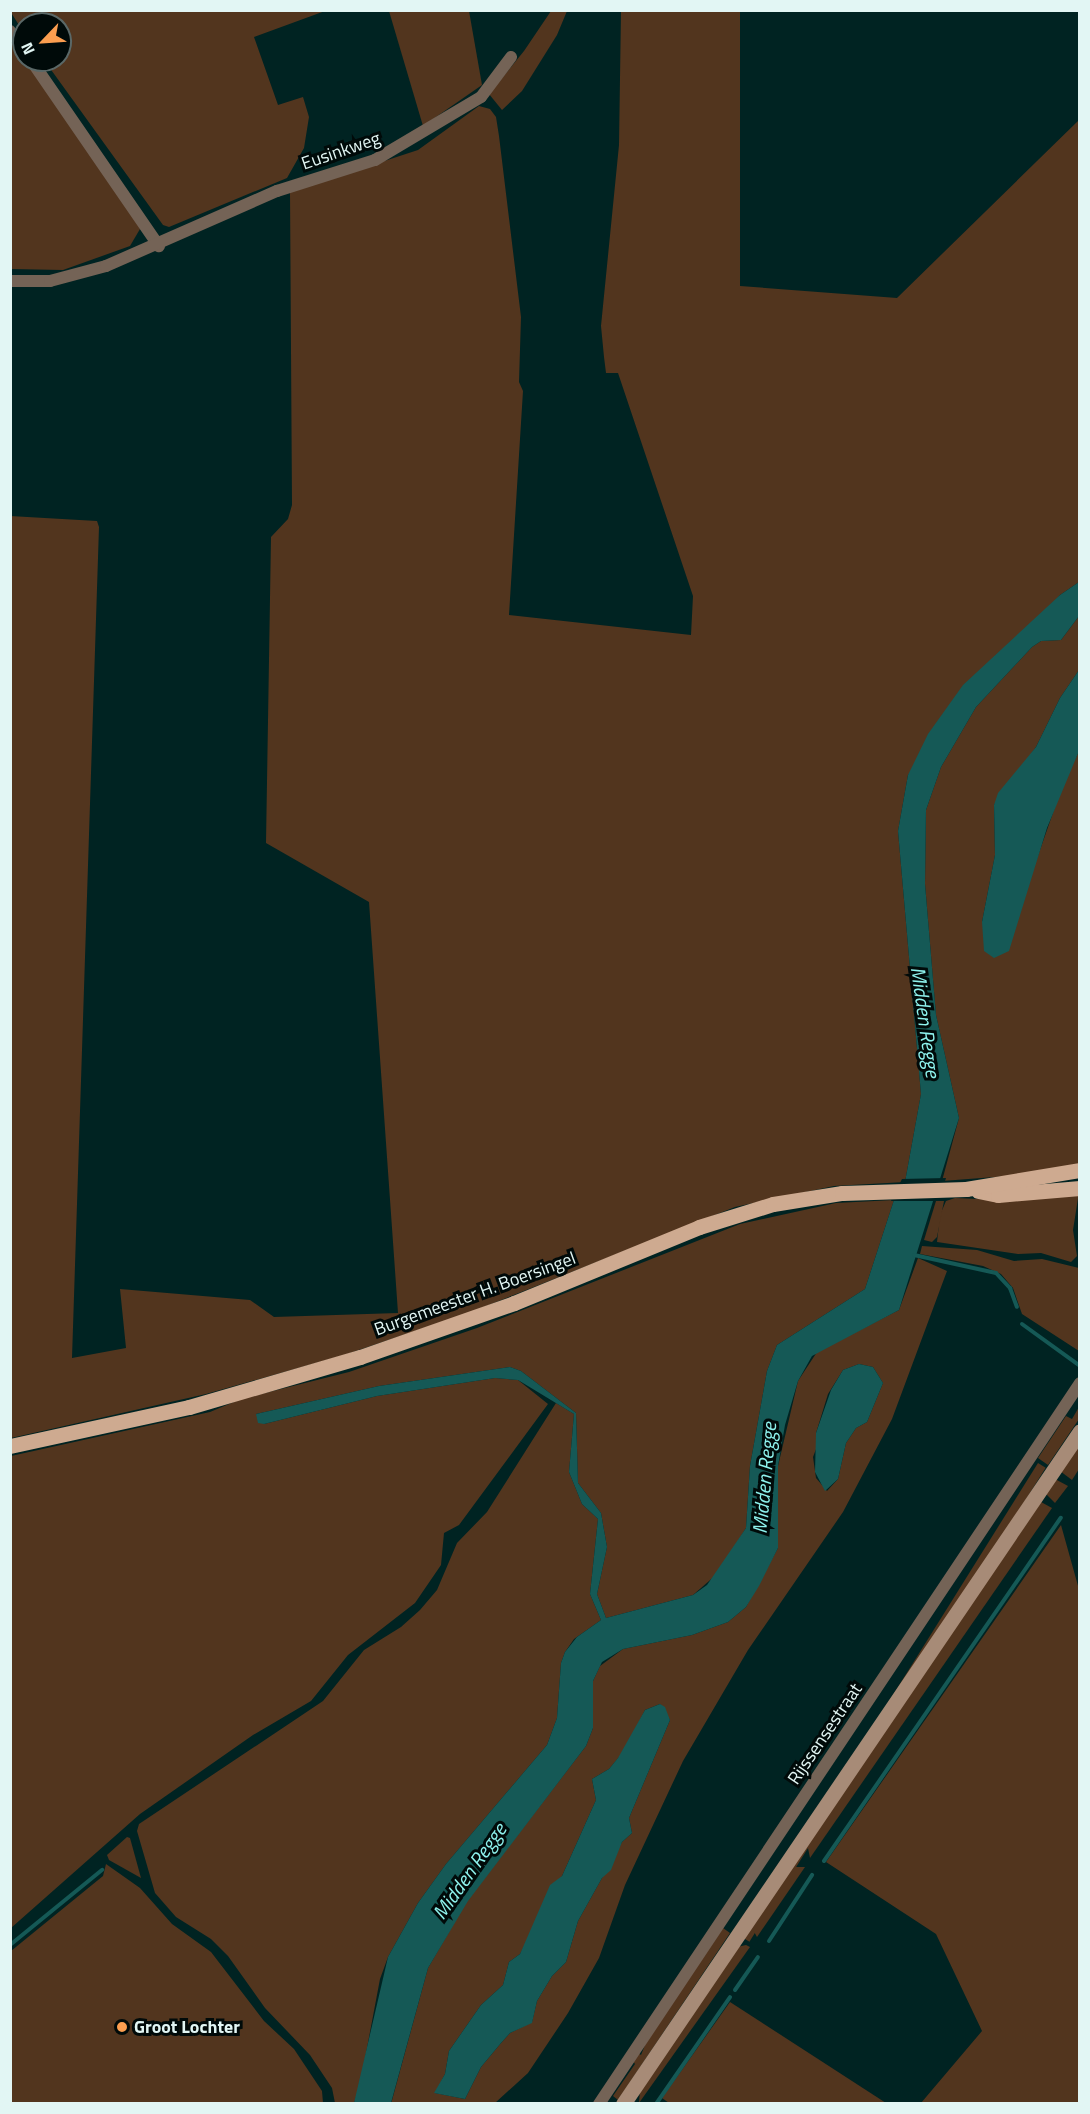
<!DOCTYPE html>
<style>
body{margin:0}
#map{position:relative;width:1090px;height:2114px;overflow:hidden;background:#002322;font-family:"Titillium Web",sans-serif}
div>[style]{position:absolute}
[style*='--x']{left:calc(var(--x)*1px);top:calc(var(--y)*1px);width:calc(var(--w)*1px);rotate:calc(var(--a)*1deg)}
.green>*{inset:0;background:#52351e;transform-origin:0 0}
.water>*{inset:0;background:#155956}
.pier>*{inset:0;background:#002322}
.stream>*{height:4px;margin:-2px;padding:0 2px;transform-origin:2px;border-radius:2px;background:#155956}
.street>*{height:12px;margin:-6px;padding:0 6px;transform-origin:6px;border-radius:6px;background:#746356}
.secondary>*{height:15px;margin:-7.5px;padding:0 7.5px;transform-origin:7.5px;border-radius:7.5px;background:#a78b77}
.primary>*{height:15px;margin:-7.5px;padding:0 7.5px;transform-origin:7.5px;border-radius:7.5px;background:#ceaa90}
.dots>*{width:16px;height:16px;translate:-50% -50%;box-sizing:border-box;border:3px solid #000a09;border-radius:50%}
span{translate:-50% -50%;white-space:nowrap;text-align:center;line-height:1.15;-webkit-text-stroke:6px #000a09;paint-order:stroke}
.street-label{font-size:18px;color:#e2f6f4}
.poi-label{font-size:18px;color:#e2f6f4;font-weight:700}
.left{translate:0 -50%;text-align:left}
.water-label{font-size:20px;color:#8ef3ee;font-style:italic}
.frame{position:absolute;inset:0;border:12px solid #e2f6f4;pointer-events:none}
.north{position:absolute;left:12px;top:12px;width:60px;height:60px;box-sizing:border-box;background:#000a09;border:2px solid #5a6867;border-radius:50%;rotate:245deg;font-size:16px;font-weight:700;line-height:24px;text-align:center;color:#e2f6f4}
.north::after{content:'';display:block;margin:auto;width:21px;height:27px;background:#fb9e50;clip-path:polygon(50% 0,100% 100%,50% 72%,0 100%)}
</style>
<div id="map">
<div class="green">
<i style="clip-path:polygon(10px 11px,325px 11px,254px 37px,278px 105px,303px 97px,309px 117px,304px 148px,287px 178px,169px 227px,163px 225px,44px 60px,60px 60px,60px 24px,24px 24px,24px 33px)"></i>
<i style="clip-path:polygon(389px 11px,469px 11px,482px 85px,423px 126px)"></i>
<i style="clip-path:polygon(551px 11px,567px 11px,557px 35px,522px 91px,502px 110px,489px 94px,524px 51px)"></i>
<i style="clip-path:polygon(621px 11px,740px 11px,740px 286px,897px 298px,1079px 120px,1079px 582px,1060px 595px,908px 775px,898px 831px,921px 1094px,905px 1182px,834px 1186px,735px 1207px,471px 1312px,344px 1355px,206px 1394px,11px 1438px,10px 516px,97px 521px,99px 527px,72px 1358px,126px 1348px,120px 1289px,250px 1300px,274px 1317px,398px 1313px,369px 902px,266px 843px,271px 537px,288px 519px,292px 505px,290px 192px,418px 150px,479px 106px,490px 109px,496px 117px,499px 136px,521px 317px,519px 382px,523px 391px,509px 615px,691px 635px,693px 596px,618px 373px,606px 373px,604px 357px,601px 326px,619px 145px)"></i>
<i style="clip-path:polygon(10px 39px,138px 221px,140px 229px,130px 246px,63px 270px,11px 269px)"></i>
<i style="clip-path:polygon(1079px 616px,1079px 670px,1060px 698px,1036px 747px,994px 805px,995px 855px,982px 922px,1033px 870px,1062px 787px,1079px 751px,1079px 1166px,1036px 1174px,942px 1181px,959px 1118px,936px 1015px,925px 884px,926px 810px,941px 767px,976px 707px,1032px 647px,1041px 641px,1061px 640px)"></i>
<i style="clip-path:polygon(1079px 1192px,1073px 1230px,1077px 1256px,1071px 1262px,1041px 1253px,1018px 1254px,937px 1242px,940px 1215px,946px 1201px,955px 1198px,1001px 1200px)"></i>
<i style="clip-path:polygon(894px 1200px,865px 1289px,777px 1345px,767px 1371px,750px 1466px,746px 1528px,717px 1574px,693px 1595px,606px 1618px,597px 1594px,607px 1547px,601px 1513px,578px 1483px,576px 1413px,521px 1371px,510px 1367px,379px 1386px,256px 1414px,264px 1424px,377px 1396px,495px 1378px,518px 1380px,548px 1404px,459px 1525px,444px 1533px,441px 1565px,415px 1603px,348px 1655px,311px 1701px,253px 1735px,140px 1814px,11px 1928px,11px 1456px,210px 1412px,241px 1399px,349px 1372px,477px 1328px,740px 1224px,836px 1203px)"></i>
<i style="clip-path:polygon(936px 1201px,944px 1201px,937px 1237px,932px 1242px,924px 1240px)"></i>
<i style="clip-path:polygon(922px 1246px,977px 1250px,1014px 1261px,1042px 1259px,1079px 1268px,1079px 1351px,1022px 1314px,1013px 1288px,1001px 1274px,983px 1266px,920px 1254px)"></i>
<i style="clip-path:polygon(evenodd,918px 1258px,947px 1271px,892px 1419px,843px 1512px,748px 1650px,683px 1761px,625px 1885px,599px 1958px,568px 2013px,528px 2073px,495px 2103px,391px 2104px,428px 1968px,467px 1901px,586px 1746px,593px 1728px,593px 1681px,600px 1666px,623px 1649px,692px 1635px,728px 1622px,746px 1607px,778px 1548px,778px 1466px,798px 1381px,817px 1352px,899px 1310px,918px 1258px,859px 1364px,873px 1367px,883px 1383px,867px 1422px,856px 1428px,846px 1443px,838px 1479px,827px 1491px,816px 1478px,813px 1457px,818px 1444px,816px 1433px,828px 1394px,843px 1370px,859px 1364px,918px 1258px,660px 1704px,670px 1720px,629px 1818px,632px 1833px,622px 1842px,578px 1921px,566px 1962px,552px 1976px,537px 2001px,532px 2022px,510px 2033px,501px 2043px,481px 2067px,465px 2099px,435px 2093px,445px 2074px,449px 2051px,481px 2005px,503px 1985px,509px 1962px,520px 1954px,562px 1876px,596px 1800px,592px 1779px,609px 1769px,625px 1750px,645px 1710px,660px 1704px)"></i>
<i style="clip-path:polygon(556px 1403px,574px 1414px,569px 1472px,582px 1504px,598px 1519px,590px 1594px,601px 1620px,574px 1639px,565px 1652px,561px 1663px,557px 1718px,547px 1745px,446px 1864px,418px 1903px,388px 1957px,380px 1979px,360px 2085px,354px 2103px,335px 2103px,332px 2088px,310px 2055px,265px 2008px,228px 1956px,211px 1939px,176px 1917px,155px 1893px,137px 1831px,139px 1824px,323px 1701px,364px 1650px,401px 1627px,420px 1610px,437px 1590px,457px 1543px,487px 1512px)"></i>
<i style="clip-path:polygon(1079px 1407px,1079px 1419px,1048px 1465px,1038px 1458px,1066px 1416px,1072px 1419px)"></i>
<i style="clip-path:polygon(1079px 1443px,1079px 1469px,1072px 1480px,1060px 1471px)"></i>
<i style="left:1038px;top:1463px;width:9px;height:559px;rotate:32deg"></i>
<i style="clip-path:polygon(1055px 1479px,1068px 1486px,1055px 1503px,1045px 1493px)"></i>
<i style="clip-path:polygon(1041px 1502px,1052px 1508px,810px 1858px,807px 1843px)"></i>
<i style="clip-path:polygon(1061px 1525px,1080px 1593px,1079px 2103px,921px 2103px,982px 2031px,936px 1934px,826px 1862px)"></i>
<i style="clip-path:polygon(127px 1837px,130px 1838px,141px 1878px,109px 1860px,107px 1855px)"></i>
<i style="clip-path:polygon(106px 1864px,140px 1888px,172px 1924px,211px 1952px,264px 2021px,294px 2049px,322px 2091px,323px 2103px,11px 2103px,11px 1951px,103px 1876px)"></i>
<i style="clip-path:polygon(791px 1867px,805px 1867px,757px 1937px,752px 1928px)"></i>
<i style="clip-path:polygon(723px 1928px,730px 1933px,618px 2100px,613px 2096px,635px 2064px,633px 2061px,638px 2053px,641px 2055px,647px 2040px)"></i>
<i style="clip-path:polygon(746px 1945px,750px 1947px,639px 2103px,640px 2090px,737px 1947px)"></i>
<i style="clip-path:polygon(730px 2002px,886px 2103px,669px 2103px,662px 2098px)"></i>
</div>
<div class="water">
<i style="clip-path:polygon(1079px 582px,1079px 616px,1061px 640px,1041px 641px,1032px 647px,976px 707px,941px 767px,926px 810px,925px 884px,936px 1015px,959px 1118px,899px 1310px,812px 1356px,798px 1381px,785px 1425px,778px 1466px,778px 1548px,759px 1586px,746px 1607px,728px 1622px,692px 1635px,623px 1649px,602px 1662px,593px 1681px,593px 1728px,586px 1746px,468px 1901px,428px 1968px,391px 2103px,354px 2103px,388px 1957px,418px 1903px,446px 1864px,547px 1745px,557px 1718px,561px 1663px,565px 1652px,577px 1637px,601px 1620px,590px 1594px,598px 1519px,582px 1504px,569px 1472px,574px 1414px,518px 1380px,495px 1378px,377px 1396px,264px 1424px,258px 1423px,256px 1414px,379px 1386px,510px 1367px,521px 1371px,576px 1413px,578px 1483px,601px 1513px,607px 1547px,597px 1594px,606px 1618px,693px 1595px,707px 1585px,746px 1528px,750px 1466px,767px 1371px,777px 1345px,865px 1289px,894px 1200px,905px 1182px,921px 1094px,898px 831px,908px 775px,928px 734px,963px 685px,1060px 595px)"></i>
<i style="clip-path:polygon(1079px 670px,1079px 751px,1047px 828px,1009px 951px,994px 958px,984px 951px,982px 922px,995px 855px,994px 805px,998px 793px,1036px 747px,1060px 698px)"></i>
<i style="clip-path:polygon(859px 1364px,873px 1367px,883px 1383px,867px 1422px,856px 1428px,846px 1443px,838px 1479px,825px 1491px,815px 1472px,816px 1433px,831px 1390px,843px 1370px)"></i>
<i style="clip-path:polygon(660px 1704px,665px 1707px,670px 1720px,629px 1818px,632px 1833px,622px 1842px,611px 1870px,602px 1878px,578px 1921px,566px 1962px,552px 1976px,537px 2001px,532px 2023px,510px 2033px,501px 2043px,481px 2067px,465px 2099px,434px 2093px,445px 2074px,449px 2051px,481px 2005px,503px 1985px,509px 1962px,520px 1954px,550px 1885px,562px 1876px,596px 1800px,592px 1779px,609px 1769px,618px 1758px,645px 1710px)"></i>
</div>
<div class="pier">
<i style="clip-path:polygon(946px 1178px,939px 1201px,891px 1201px,902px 1179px)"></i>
</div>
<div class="stream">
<i style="--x:914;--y:1255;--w:84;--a:12.4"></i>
<i style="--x:996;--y:1273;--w:21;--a:47"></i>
<i style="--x:1010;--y:1288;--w:20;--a:70"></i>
<i style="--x:1022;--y:1324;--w:72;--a:35.9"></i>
<i style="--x:824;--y:1861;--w:417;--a:-55.4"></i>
<i style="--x:769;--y:1941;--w:79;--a:-56.9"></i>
<i style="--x:10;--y:1945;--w:119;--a:-39.2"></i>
<i style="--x:735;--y:1990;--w:40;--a:-55.1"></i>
<i style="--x:656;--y:2104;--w:130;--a:-55.3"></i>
</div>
<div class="street">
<i style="--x:10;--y:31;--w:24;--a:54"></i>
<i style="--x:31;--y:60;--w:226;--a:55.5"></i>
<i style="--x:10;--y:281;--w:40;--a:0"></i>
<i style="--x:50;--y:281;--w:58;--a:-15"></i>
<i style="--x:106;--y:266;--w:187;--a:-23.7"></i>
<i style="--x:277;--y:191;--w:103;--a:-17.6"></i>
<i style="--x:375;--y:160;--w:123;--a:-30.7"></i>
<i style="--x:481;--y:97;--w:50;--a:-53.1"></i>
<i style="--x:599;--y:2104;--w:867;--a:-56.29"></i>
</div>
<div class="secondary">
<i style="--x:623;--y:2104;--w:813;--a:-55.82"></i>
</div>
<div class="primary">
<i style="--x:978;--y:1191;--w:20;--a:11"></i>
<i style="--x:998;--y:1195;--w:82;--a:-4.9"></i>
<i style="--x:10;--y:1446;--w:183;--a:-12.3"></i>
<i style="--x:189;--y:1407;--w:178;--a:-16.3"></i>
<i style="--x:360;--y:1357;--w:163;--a:-19.3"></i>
<i style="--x:514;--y:1303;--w:200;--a:-22.3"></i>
<i style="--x:699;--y:1227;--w:77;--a:-17.3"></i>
<i style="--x:773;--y:1204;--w:70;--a:-9.1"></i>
<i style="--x:842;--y:1193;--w:124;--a:-1.8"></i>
<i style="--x:966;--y:1189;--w:116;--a:-9.5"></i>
</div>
<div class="dots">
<i style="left:122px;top:2027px;background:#fb9e50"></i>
</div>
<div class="street-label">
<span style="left:341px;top:151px;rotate:-19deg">Eusinkweg</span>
<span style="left:475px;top:1294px;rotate:-20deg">Burgemeester H. Boersingel</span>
<span style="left:825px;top:1734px;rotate:-56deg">Rijssensestraat</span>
</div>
<div class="poi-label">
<span class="left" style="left:134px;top:2027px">Groot Lochter</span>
</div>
<div class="water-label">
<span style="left:926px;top:1022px;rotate:82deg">Midden Regge</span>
<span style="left:764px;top:1478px;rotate:-85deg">Midden Regge</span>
<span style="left:469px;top:1871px;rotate:-55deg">Midden Regge</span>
</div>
<div class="frame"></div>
<div class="north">N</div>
</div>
